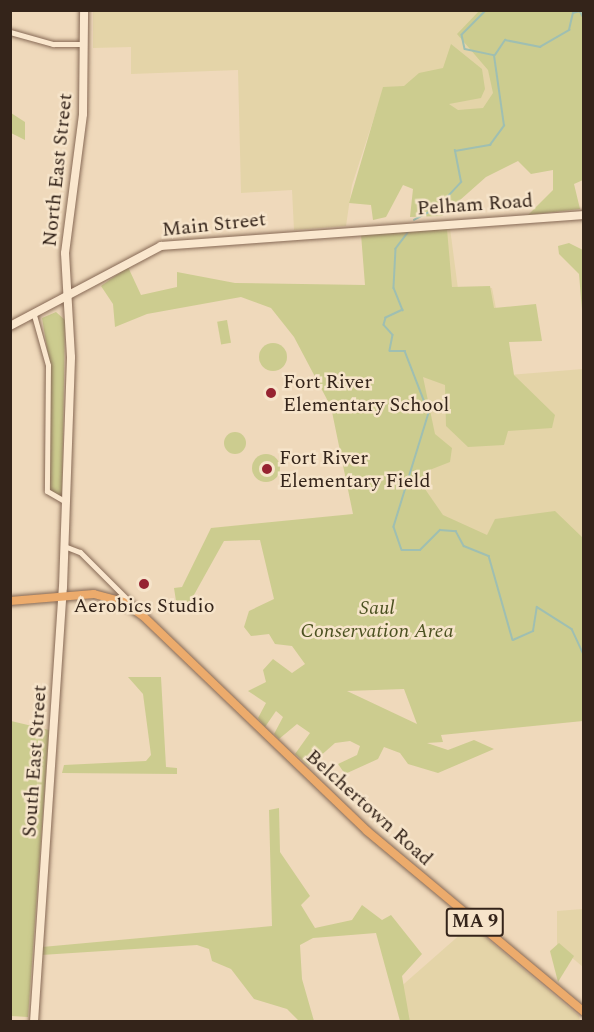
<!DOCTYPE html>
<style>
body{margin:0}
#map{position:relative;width:594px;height:1032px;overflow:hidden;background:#efd9bb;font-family:Spectral,serif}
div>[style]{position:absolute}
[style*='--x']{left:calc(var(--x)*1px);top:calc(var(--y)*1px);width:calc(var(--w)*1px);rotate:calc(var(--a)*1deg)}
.farmland>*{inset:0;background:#e4d4a8}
.green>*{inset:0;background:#cccc8f;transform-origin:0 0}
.round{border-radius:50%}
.stream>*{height:1.5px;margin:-0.75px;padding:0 0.75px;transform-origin:0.75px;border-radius:0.75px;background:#9fbfb2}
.roads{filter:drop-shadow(0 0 2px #866955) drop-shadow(0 0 2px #866955)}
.minor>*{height:5px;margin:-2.5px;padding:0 2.5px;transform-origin:2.5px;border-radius:2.5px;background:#fae7ce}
.secondary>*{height:8px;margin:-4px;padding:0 4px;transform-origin:4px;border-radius:4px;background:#fae7ce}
.trunk>*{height:8px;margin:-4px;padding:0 4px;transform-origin:4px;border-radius:4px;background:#ecab6c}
.dots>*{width:16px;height:16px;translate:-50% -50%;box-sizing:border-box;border:3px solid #f6e4ca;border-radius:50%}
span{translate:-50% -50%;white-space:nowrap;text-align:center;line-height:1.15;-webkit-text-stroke:5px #f6e4ca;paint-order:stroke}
.shield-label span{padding:2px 4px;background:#f6e4ca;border:2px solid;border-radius:4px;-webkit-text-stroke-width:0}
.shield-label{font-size:18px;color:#34241a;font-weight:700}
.street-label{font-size:20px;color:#34241a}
.poi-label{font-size:20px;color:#34241a}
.left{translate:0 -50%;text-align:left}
.park-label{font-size:20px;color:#4b5120;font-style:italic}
.frame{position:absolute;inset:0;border:12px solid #34241a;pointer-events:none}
</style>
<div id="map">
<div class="farmland">
<i style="clip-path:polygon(93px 11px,583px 11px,486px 112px,456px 113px,384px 87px,352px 185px,346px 226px,294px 230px,292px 190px,241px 193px,238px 70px,131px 74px,131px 47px,93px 48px)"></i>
<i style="clip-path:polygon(450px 228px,458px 289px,492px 288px,509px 375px,583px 369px,583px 617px,371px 526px,424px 402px,405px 231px)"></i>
<i style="clip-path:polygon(583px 909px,583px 967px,557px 945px,557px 911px)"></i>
<i style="clip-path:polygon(471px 925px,579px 1016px,580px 1021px,405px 1021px,397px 990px)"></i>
</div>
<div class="green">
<i style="clip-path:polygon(480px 10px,583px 11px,583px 180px,574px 184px,580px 209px,528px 215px,553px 190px,553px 170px,531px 174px,518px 161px,486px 177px,442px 216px,410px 217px,413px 189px,403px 185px,386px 217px,373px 220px,371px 205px,349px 203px,383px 87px,404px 86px,419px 73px,443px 68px,451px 44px,482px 69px,485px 89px,481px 98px,449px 104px,458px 110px,483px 108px,493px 93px,488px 70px,457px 34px)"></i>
<i style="clip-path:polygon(11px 113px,25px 122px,25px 140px,11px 133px)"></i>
<i style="clip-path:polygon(evenodd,447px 229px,452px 287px,490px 286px,494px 308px,536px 304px,542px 341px,509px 342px,514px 375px,555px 415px,552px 428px,508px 431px,504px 445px,468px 447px,446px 426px,445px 385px,423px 377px,435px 434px,452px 448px,450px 462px,427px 471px,425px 489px,443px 515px,487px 535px,495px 519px,555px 511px,583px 538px,583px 721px,441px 735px,443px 742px,427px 743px,448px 750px,474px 740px,494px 749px,438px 773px,408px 764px,400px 753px,384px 747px,378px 759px,345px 774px,338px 764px,357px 755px,360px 746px,350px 741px,335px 743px,309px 766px,295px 754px,310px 733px,297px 724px,279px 739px,274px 734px,283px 717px,276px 711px,265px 727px,258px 718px,266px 703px,248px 691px,266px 682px,263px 670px,273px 659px,292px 673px,305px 664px,292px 646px,275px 644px,269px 634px,251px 636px,244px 627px,249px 611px,274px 599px,260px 540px,224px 541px,190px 602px,176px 601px,174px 588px,182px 587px,211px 528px,353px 514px,331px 407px,294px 337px,271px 308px,241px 297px,147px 314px,115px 327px,113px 304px,101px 286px,128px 267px,141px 295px,177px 287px,177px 272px,235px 283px,365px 285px,361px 234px,447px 229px,404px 689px,417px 724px,347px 691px,404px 689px)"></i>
<i style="clip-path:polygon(569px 243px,583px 250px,583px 322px,579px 274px,559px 254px,558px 246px)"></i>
<i style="clip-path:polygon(56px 312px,65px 320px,62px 497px,49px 490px,49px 361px,42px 318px)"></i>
<i style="left:227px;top:320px;width:23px;height:10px;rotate:80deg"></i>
<i class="round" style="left:259px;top:343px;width:28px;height:28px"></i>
<i class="round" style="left:224px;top:432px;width:22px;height:22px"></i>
<i class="round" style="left:252px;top:454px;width:28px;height:28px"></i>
<i style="clip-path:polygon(128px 677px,161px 677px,166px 767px,177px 768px,177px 774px,62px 773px,64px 765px,146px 761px,151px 755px,143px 694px)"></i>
<i style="clip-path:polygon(11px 721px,49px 730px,28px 1017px,11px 1016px)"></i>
<i style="clip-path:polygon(279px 808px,280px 852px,310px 896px,301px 905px,315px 928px,352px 920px,362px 905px,382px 920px,391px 915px,422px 954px,402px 976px,410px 1022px,400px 1021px,376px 933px,313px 938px,300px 945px,302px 979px,314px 1021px,299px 1021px,287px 1009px,254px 999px,231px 969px,212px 961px,209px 949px,197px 945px,41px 955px,42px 947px,272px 926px,269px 810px)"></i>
<i style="clip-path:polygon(559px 943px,574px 956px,558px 982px,550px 951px)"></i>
</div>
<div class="stream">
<i style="--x:487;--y:10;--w:35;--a:135"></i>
<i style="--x:462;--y:35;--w:14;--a:78"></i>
<i style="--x:465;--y:49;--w:29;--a:12"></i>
<i style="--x:495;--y:55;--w:18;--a:-56"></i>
<i style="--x:505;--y:40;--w:36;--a:11"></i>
<i style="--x:540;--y:47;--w:34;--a:-30"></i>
<i style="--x:569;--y:30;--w:17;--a:-77"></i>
<i style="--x:573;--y:13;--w:7;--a:-16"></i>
<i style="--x:580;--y:11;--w:8;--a:60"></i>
<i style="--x:414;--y:220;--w:27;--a:-28"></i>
<i style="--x:438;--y:207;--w:34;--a:-47"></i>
<i style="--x:461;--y:182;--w:32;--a:-101"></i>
<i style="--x:455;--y:151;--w:36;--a:-10"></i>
<i style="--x:490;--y:145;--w:24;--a:-54"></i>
<i style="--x:504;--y:126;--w:71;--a:-98.1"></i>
<i style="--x:408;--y:233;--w:20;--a:127"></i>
<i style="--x:396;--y:249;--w:39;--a:93"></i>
<i style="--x:394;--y:288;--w:24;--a:68"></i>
<i style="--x:403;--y:310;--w:19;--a:155"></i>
<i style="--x:386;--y:318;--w:7;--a:106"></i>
<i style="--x:384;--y:325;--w:13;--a:48"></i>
<i style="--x:393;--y:335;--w:16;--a:101"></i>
<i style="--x:390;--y:351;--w:15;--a:0"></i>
<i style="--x:405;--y:351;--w:66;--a:68.8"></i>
<i style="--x:429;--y:413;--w:119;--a:107.1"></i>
<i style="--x:394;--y:527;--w:24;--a:71"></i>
<i style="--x:402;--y:550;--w:18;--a:0"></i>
<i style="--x:420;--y:550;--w:28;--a:-45"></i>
<i style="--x:440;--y:530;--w:16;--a:4"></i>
<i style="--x:456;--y:531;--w:17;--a:62"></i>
<i style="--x:464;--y:546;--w:27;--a:22"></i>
<i style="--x:489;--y:556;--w:87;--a:74.1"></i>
<i style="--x:513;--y:640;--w:22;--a:-24"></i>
<i style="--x:533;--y:631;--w:24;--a:-81"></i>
<i style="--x:537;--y:607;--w:41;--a:32.2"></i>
<i style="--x:572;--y:629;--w:29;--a:65"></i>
</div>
<div class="roads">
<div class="minor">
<i style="--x:10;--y:32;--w:45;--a:15.6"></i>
<i style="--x:53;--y:44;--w:31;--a:0"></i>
<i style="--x:34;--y:315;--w:52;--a:74.4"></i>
<i style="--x:48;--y:365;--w:126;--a:90.5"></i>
<i style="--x:47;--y:491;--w:22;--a:30"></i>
<i style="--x:64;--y:546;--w:17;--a:21"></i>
<i style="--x:80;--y:552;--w:76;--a:45"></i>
</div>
<div class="secondary">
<i style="--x:10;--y:326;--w:171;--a:-27.9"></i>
<i style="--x:161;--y:246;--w:424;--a:-4.2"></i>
<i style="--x:34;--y:1022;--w:436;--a:-86.2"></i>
<i style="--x:63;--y:587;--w:230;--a:-88"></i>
<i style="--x:71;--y:357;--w:104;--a:-93.3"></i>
<i style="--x:65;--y:253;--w:140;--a:-82.6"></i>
<i style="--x:83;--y:114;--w:104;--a:-89.4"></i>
</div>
<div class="trunk">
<i style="--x:10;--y:601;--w:84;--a:-4.8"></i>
<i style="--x:94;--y:594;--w:30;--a:15"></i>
<i style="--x:123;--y:602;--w:24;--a:35"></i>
<i style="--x:143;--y:616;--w:310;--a:43.8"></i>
<i style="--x:367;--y:831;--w:283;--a:39.8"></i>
</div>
</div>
<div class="dots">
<i style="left:271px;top:393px;background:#962331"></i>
<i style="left:267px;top:469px;background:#962331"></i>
<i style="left:144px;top:584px;background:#962331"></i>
</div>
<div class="shield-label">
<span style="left:475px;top:922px">MA 9</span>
</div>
<div class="street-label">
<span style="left:58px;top:170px;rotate:-84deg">North East Street</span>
<span style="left:475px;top:205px;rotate:-4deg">Pelham Road</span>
<span style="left:214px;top:225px;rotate:-6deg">Main Street</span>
<span style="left:35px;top:761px;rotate:-86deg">South East Street</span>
<span style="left:369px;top:808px;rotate:42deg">Belchertown Road</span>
</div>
<div class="poi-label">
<span class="left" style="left:283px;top:394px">Fort River<br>Elementary School</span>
<span class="left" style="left:279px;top:470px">Fort River<br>Elementary Field</span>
<span style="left:144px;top:606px">Aerobics Studio</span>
</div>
<div class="park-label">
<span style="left:377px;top:620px">Saul<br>Conservation Area</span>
</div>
<div class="frame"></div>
</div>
